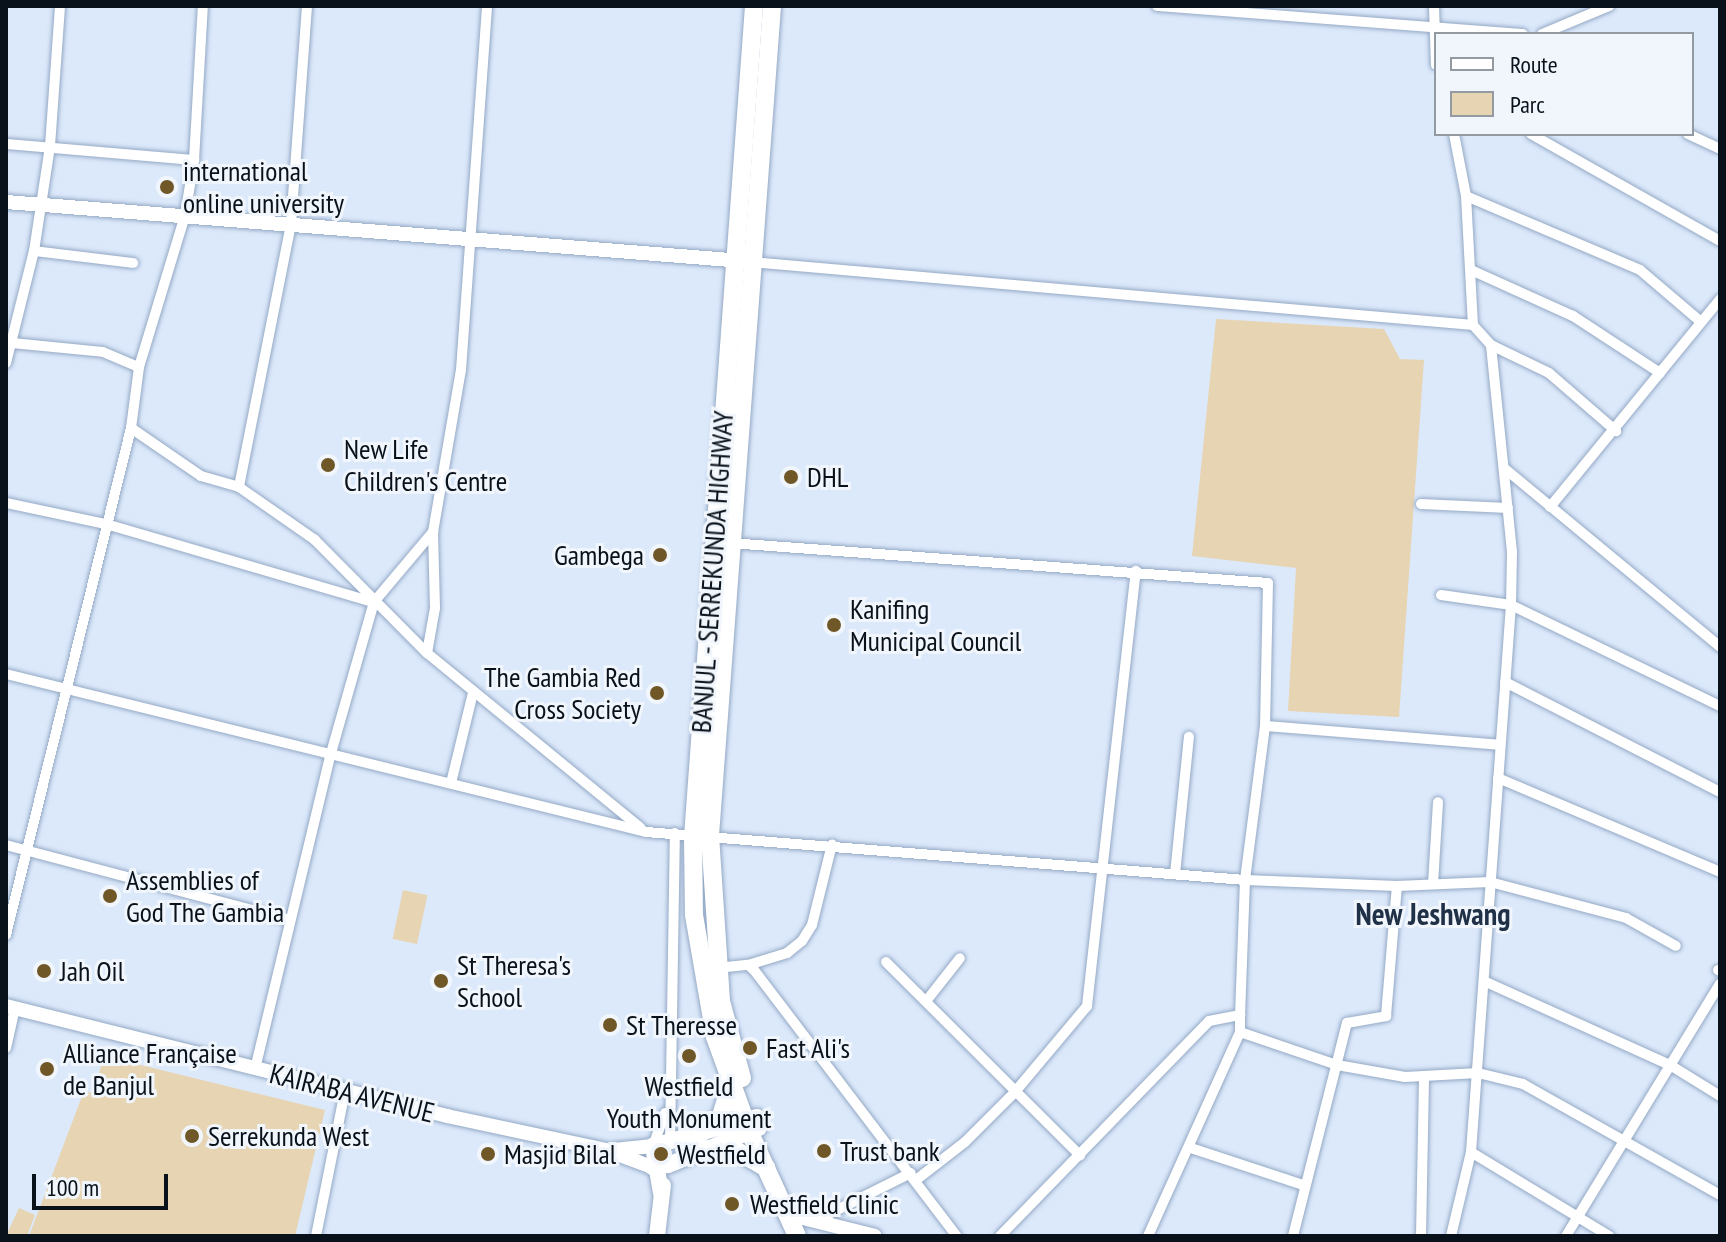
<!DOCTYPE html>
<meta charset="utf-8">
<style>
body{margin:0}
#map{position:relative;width:1726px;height:1242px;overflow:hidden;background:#dce9fb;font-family:"PT Sans Narrow",sans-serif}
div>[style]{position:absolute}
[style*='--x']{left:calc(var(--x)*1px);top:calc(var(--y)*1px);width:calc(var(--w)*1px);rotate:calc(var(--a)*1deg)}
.green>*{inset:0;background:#e7d4b2;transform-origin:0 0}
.roads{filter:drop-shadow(0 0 2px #94a9c5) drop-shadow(0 0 2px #94a9c5)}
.street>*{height:10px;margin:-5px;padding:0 5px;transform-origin:5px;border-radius:5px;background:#fff}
.secondary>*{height:14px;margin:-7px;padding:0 7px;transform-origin:7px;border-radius:7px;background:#fff}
.primary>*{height:16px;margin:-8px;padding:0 8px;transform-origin:8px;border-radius:8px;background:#fff}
.highway>*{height:18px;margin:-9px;padding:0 9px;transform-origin:9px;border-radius:9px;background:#fff}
.dots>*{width:22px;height:22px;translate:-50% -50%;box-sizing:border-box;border:4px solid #f1f6fc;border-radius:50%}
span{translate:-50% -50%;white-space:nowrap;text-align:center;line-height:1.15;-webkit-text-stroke:6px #f1f6fc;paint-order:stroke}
.poi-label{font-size:28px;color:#09111a}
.left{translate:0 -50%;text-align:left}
.right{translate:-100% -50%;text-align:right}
.street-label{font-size:28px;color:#09111a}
.neighbourhood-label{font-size:30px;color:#203147;font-weight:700}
.frame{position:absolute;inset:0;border:8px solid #09111a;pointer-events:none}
.legend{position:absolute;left:1434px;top:32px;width:260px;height:104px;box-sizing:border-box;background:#f1f6fc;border:2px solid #949aa2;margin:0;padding:10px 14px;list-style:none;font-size:24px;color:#09111a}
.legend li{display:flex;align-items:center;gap:16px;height:40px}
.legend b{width:40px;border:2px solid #949aa2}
.scale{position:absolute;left:32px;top:1174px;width:136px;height:36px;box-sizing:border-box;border:4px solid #09111a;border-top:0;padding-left:10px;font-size:24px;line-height:28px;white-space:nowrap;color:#09111a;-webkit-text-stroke:6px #f1f6fc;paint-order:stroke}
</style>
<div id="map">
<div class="green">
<i style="clip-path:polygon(1216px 319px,1384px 329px,1400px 359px,1424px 360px,1399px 717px,1288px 711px,1296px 568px,1192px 556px)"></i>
<i style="left:403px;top:890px;width:25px;height:50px;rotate:12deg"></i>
<i style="clip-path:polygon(104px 1056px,325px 1110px,295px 1236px,29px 1236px,84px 1091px,93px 1093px)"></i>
<i style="clip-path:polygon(19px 1208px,35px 1215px,27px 1236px,6px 1236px)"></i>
</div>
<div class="roads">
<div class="street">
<i style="--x:307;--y:6;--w:219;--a:94.2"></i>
<i style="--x:291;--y:224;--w:268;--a:101.2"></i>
<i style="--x:239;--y:487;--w:93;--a:34.9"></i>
<i style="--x:315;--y:540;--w:159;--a:45.3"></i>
<i style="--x:427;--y:653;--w:276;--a:39.3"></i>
<i style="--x:1157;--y:6;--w:367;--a:4.4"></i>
<i style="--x:1434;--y:6;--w:59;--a:88.1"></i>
<i style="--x:1542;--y:34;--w:73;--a:-22.7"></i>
<i style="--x:1454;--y:134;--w:63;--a:79"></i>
<i style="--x:1466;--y:196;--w:129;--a:86.9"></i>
<i style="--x:1473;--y:325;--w:27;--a:48"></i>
<i style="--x:1491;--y:345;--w:64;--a:25.8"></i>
<i style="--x:1549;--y:373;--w:89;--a:40.9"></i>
<i style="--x:1531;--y:134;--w:217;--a:29.5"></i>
<i style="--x:1688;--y:134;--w:35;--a:25"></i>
<i style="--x:6;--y:144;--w:189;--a:4.9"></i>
<i style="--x:1466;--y:196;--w:189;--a:23"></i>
<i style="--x:1640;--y:270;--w:80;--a:40.4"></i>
<i style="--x:34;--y:251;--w:100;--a:6.9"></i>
<i style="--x:751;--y:262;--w:725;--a:4.99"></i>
<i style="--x:1471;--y:270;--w:112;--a:24.3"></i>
<i style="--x:1573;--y:316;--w:104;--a:33.2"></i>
<i style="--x:12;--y:343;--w:91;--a:5.6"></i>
<i style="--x:103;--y:352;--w:39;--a:23"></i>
<i style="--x:6;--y:363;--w:115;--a:-76"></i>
<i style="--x:34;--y:251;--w:106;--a:-81.3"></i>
<i style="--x:50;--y:146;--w:140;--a:-85.9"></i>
<i style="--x:131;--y:428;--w:85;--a:34.4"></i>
<i style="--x:201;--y:476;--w:40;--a:16"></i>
<i style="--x:1504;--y:468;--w:281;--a:39.6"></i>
<i style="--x:6;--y:503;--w:102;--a:11.9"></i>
<i style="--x:106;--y:524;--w:277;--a:16.3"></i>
<i style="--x:1421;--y:504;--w:87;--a:2.6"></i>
<i style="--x:1550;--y:507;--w:269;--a:-50.7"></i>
<i style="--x:730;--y:543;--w:539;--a:4.25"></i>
<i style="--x:1268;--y:583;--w:143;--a:91.2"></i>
<i style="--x:1265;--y:726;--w:155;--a:97.4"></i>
<i style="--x:1245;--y:880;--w:135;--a:92.1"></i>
<i style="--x:1441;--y:595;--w:71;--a:8.1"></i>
<i style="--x:1511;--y:605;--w:232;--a:25.8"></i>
<i style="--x:427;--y:653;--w:46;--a:-79.9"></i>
<i style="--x:435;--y:608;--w:76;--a:-91.5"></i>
<i style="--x:6;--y:674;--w:659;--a:13.87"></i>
<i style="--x:646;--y:832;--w:601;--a:4.58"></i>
<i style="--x:1245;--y:880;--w:152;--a:2.3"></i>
<i style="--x:1397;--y:886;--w:93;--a:-2.5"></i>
<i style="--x:1490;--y:882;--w:141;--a:14.8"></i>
<i style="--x:1626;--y:918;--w:57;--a:29.2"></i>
<i style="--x:1505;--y:682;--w:242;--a:27.1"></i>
<i style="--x:1265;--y:726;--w:236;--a:4.6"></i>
<i style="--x:1498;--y:778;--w:241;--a:22.9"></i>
<i style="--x:451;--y:783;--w:93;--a:-76.3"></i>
<i style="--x:6;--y:845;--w:294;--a:14.8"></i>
<i style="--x:1175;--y:874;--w:138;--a:-84.2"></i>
<i style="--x:1433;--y:884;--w:82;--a:-86.5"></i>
<i style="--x:6;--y:935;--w:522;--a:-76.15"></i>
<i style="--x:131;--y:428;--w:62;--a:-82.5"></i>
<i style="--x:139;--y:367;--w:158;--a:-73.1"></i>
<i style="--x:185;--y:216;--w:57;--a:-80.9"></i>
<i style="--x:194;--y:160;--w:154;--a:-86.7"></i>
<i style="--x:886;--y:962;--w:274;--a:44.9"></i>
<i style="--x:748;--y:965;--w:41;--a:-17.1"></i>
<i style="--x:787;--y:953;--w:19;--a:-39"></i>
<i style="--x:802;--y:941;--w:19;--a:-58"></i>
<i style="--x:812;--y:925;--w:83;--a:-76.1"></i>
<i style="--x:717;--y:968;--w:31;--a:-6"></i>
<i style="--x:748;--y:965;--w:8;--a:40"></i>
<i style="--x:754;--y:970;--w:335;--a:52.7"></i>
<i style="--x:1718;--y:970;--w:2;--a:27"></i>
<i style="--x:1486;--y:982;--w:202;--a:24.3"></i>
<i style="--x:1670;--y:1065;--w:59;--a:31.8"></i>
<i style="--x:927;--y:1000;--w:53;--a:-51.8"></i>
<i style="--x:6;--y:1048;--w:41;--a:-77.3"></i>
<i style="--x:255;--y:1069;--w:325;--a:-76.5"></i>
<i style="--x:331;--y:753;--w:157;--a:-74.1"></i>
<i style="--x:374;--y:602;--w:92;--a:-49.9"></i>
<i style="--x:433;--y:532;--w:164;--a:-80.2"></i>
<i style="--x:461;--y:370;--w:365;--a:-85.9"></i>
<i style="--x:670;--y:1144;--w:311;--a:-89.1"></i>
<i style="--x:653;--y:1146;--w:35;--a:-70"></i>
<i style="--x:1191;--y:1148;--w:118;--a:18.3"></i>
<i style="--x:1471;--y:1152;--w:162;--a:31.3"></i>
<i style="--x:916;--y:1180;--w:62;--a:-37.8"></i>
<i style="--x:965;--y:1142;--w:69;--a:-45"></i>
<i style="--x:1014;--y:1093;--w:114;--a:-50"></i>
<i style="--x:1087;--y:1006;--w:438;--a:-83.6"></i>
<i style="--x:815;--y:1221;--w:107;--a:-26.6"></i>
<i style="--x:316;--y:1236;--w:148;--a:-78.7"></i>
<i style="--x:1000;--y:1236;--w:300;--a:-45.8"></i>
<i style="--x:1209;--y:1021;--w:32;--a:-11"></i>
<i style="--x:1240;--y:1015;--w:17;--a:90"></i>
<i style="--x:1240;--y:1032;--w:102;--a:18.8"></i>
<i style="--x:1337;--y:1065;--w:69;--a:10"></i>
<i style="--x:1405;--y:1077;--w:73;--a:-3.1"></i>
<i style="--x:1478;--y:1073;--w:46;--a:13.7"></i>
<i style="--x:1523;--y:1084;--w:226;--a:29.4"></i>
<i style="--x:1148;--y:1236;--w:224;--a:-65.7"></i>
<i style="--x:1293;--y:1236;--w:220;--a:-75.8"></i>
<i style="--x:1347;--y:1023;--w:40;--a:-10"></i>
<i style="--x:1386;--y:1016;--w:130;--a:-85.2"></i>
<i style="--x:1421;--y:1236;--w:158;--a:-88.9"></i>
<i style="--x:1451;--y:1236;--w:86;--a:-76.6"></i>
<i style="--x:1471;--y:1152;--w:548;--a:-85.82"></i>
<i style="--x:1511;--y:605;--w:53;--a:-88.9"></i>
<i style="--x:1512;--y:552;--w:208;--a:-95.8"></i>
<i style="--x:1566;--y:1236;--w:295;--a:-58.6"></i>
</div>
<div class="secondary">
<i style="--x:6;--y:202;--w:739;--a:4.58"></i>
<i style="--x:6;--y:1006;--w:455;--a:14"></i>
<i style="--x:447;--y:1116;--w:163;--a:12.1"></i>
<i style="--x:606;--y:1150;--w:49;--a:20.3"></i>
<i style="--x:614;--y:1150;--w:39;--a:-6"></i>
<i style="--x:799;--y:1217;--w:78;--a:14"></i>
</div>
<div class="primary">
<i style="--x:652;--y:1167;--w:16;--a:-7"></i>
<i style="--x:668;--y:1165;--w:98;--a:-22.1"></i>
<i style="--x:661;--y:1193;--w:48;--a:-99.7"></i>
<i style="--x:653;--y:1146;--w:108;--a:-15.6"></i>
<i style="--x:657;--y:1236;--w:51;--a:-83.3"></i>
</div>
<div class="highway">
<i style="--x:754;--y:6;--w:832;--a:94.2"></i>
<i style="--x:693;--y:836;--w:79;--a:89.3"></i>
<i style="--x:694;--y:915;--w:124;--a:80.2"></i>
<i style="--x:715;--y:1037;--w:100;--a:70.1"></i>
<i style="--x:749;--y:1131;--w:115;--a:65.4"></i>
<i style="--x:742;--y:1078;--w:80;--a:-105.3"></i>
<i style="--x:721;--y:1001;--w:166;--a:-93.8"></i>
<i style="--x:710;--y:835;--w:831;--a:-85.72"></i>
<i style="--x:698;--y:1136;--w:30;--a:-41"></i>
<i style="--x:721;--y:1116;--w:34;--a:-73"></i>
<i style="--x:701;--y:1149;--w:36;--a:3"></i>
<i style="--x:737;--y:1151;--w:34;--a:30"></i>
</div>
</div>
<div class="dots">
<i style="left:167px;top:187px;background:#705728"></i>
<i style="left:328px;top:465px;background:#705728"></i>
<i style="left:791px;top:477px;background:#705728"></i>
<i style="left:660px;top:555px;background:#705728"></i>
<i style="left:834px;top:625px;background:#705728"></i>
<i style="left:657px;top:693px;background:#705728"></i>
<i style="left:110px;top:896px;background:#705728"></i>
<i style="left:44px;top:971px;background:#705728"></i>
<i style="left:441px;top:981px;background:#705728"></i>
<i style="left:610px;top:1025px;background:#705728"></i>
<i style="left:750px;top:1048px;background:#705728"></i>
<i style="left:689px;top:1056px;background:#705728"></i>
<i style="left:47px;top:1069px;background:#705728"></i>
<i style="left:192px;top:1136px;background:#705728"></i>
<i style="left:824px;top:1151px;background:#705728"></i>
<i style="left:488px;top:1154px;background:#705728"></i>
<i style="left:661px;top:1154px;background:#705728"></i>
<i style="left:732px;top:1204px;background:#705728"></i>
</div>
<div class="poi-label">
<span class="left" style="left:183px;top:187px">international<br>online university</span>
<span class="left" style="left:344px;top:465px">New Life<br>Children's Centre</span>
<span class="left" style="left:807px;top:477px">DHL</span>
<span class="right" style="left:644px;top:555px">Gambega</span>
<span class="left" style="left:850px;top:625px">Kanifing<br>Municipal Council</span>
<span class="right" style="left:641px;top:693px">The Gambia Red<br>Cross Society</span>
<span class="left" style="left:126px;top:896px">Assemblies of<br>God The Gambia</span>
<span class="left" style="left:457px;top:981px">St Theresa's<br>School</span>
<span class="left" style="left:60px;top:971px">Jah Oil</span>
<span class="left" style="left:626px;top:1025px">St Theresse</span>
<span class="left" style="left:766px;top:1048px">Fast Ali's</span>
<span class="left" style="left:63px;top:1069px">Alliance Française<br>de Banjul</span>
<span style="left:689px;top:1102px">Westfield<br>Youth Monument</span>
<span class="left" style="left:208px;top:1136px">Serrekunda West</span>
<span class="left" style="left:840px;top:1151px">Trust bank</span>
<span class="left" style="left:504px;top:1154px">Masjid Bilal</span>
<span class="left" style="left:677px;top:1154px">Westfield</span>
<span class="left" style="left:750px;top:1204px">Westfield Clinic</span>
</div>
<div class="street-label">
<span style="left:712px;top:572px;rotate:-86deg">BANJUL - SERREKUNDA HIGHWAY</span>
<span style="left:352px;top:1093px;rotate:14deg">KAIRABA AVENUE</span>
</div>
<div class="neighbourhood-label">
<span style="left:1433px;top:914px">New Jeshwang</span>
</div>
<div class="frame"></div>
<ul class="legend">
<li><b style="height:10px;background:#fff"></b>Route</li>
<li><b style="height:22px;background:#e7d4b2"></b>Parc</li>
</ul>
<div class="scale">100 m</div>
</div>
